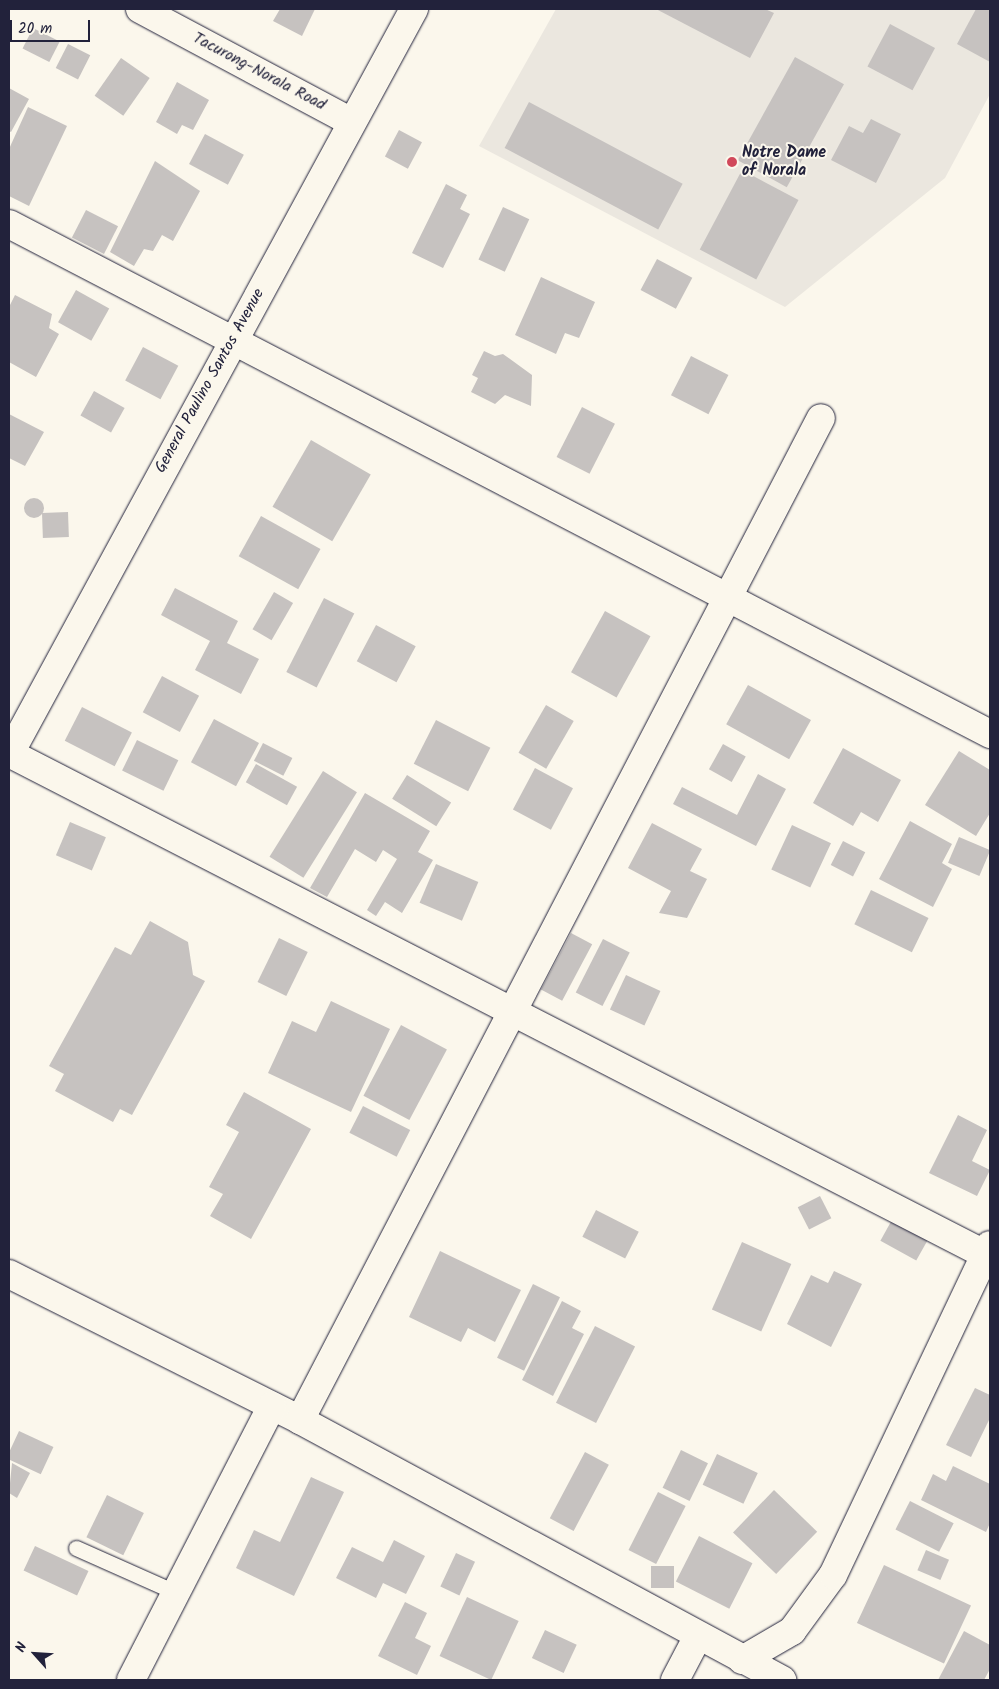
<!DOCTYPE html>
<style>
body{margin:0}
#map{position:relative;width:999px;height:1689px;overflow:hidden;background:#fbf7ec;font-family:Kalam,sans-serif}
div>[style]{position:absolute}
[style*='--x']{left:calc(var(--x)*1px);top:calc(var(--y)*1px);width:calc(var(--w)*1px);rotate:calc(var(--a)*1deg)}
.built>*{inset:0;background:#ebe7df}
.building>*{inset:0;background:#c6c2c0;transform-origin:0 0}
.round{border-radius:50%}
.roads{filter:drop-shadow(0 0 1px #22223b) drop-shadow(0 0 1px #22223b)}
.service>*{height:15px;margin:-7.5px;padding:0 7.5px;transform-origin:7.5px;border-radius:7.5px;background:#fbf7ec}
.minor>*{height:28px;margin:-14px;padding:0 14px;transform-origin:14px;border-radius:14px;background:#fbf7ec}
.secondary>*{height:28px;margin:-14px;padding:0 14px;transform-origin:14px;border-radius:14px;background:#fbf7ec}
.dots>*{width:14px;height:14px;translate:-50% -50%;box-sizing:border-box;border:2px solid #fbf7ec;border-radius:50%}
span{translate:-50% -50%;white-space:nowrap;text-align:center;line-height:1.15;-webkit-text-stroke:4px #fbf7ec;paint-order:stroke}
.street-label{font-size:16px;color:#22223b}
.poi-label{font-size:16px;color:#22223b;font-weight:700}
.left{translate:0 -50%;text-align:left}
.frame{position:absolute;inset:0;border:10px solid #22223b;pointer-events:none}
.north{position:absolute;left:10px;top:1629px;width:50px;height:50px;-webkit-text-stroke:4px #fbf7ec;paint-order:stroke;rotate:296deg;font-size:14px;font-weight:700;line-height:20px;text-align:center;color:#22223b}
.north::after{content:'';display:block;margin:auto;width:18px;height:22px;background:#22223b;clip-path:polygon(50% 0,100% 100%,50% 72%,0 100%)}
.scale{position:absolute;left:10px;top:20px;width:80px;height:22px;box-sizing:border-box;border:2px solid #22223b;border-top:0;padding-left:6px;font-size:15px;line-height:18px;white-space:nowrap;color:#22223b;-webkit-text-stroke:4px #fbf7ec;paint-order:stroke}
</style>
<div id="map">
<div class="built">
<i style="clip-path:polygon(556px 9px,990px 9px,990px 94px,945px 178px,785px 307px,479px 146px)"></i>
</div>
<div class="building">
<i style="clip-path:polygon(280px 9px,315px 9px,302px 36px,273px 21px)"></i>
<i style="clip-path:polygon(656px 9px,765px 9px,774px 13px,750px 58px)"></i>
<i style="clip-path:polygon(976px 9px,990px 9px,990px 62px,957px 44px)"></i>
<i style="left:890px;top:24px;width:51px;height:48px;rotate:28deg"></i>
<i style="left:33px;top:28px;width:30px;height:23px;rotate:27deg"></i>
<i style="left:68px;top:44px;width:25px;height:27px;rotate:27deg"></i>
<i style="left:795px;top:57px;width:56px;height:118px;rotate:29deg"></i>
<i style="left:121px;top:58px;width:35px;height:46px;rotate:35deg"></i>
<i style="clip-path:polygon(177px 82px,209px 100px,193px 130px,182px 125px,177px 134px,156px 122px)"></i>
<i style="clip-path:polygon(9px 88px,29px 99px,11px 132px,9px 131px)"></i>
<i style="left:529px;top:102px;width:174px;height:52px;rotate:28deg"></i>
<i style="clip-path:polygon(28px 107px,67px 126px,29px 206px,9px 196px,9px 149px)"></i>
<i style="clip-path:polygon(871px 119px,901px 134px,876px 183px,831px 160px,849px 126px,863px 133px)"></i>
<i style="left:399px;top:130px;width:26px;height:30px;rotate:28deg"></i>
<i style="left:205px;top:134px;width:44px;height:34px;rotate:28deg"></i>
<i style="clip-path:polygon(155px 161px,200px 191px,173px 241px,162px 235px,153px 251px,144px 249px,134px 266px,110px 252px)"></i>
<i style="left:742px;top:170px;width:64px;height:90px;rotate:28deg"></i>
<i style="clip-path:polygon(446px 184px,467px 195px,460px 209px,470px 214px,443px 268px,412px 253px)"></i>
<i style="left:503px;top:207px;width:29px;height:58px;rotate:25deg"></i>
<i style="left:86px;top:210px;width:36px;height:31px;rotate:27deg"></i>
<i style="left:657px;top:259px;width:40px;height:35px;rotate:28deg"></i>
<i style="clip-path:polygon(541px 277px,595px 302px,579px 338px,565px 333px,556px 354px,515px 335px)"></i>
<i style="left:76px;top:290px;width:38px;height:37px;rotate:29deg"></i>
<i style="clip-path:polygon(15px 295px,52px 314px,49px 328px,59px 334px,36px 377px,9px 362px,9px 307px)"></i>
<i style="left:143px;top:347px;width:40px;height:38px;rotate:28deg"></i>
<i style="clip-path:polygon(484px 351px,495px 356px,503px 354px,532px 375px,531px 406px,505px 395px,495px 404px,471px 392px,478px 378px,472px 375px)"></i>
<i style="left:691px;top:356px;width:42px;height:44px;rotate:27deg"></i>
<i style="left:94px;top:391px;width:35px;height:28px;rotate:29deg"></i>
<i style="left:582px;top:407px;width:37px;height:56px;rotate:27deg"></i>
<i style="clip-path:polygon(9px 414px,44px 432px,25px 466px,9px 458px)"></i>
<i style="left:311px;top:440px;width:69px;height:77px;rotate:30deg"></i>
<i class="round" style="left:24px;top:498px;width:20px;height:20px"></i>
<i style="left:68px;top:512px;width:25px;height:26px;rotate:88deg"></i>
<i style="left:261px;top:516px;width:68px;height:46px;rotate:29deg"></i>
<i style="clip-path:polygon(175px 588px,238px 621px,227px 643px,259px 659px,241px 694px,195px 670px,210px 641px,161px 615px)"></i>
<i style="left:274px;top:592px;width:22px;height:43px;rotate:30deg"></i>
<i style="left:324px;top:598px;width:34px;height:83px;rotate:27deg"></i>
<i style="left:605px;top:611px;width:52px;height:70px;rotate:29deg"></i>
<i style="left:376px;top:625px;width:45px;height:41px;rotate:28deg"></i>
<i style="left:162px;top:676px;width:42px;height:41px;rotate:28deg"></i>
<i style="left:748px;top:685px;width:72px;height:45px;rotate:29deg"></i>
<i style="left:546px;top:705px;width:32px;height:55px;rotate:30deg"></i>
<i style="left:82px;top:707px;width:56px;height:38px;rotate:27deg"></i>
<i style="left:214px;top:719px;width:51px;height:49px;rotate:28deg"></i>
<i style="left:436px;top:720px;width:61px;height:49px;rotate:27deg"></i>
<i style="left:137px;top:740px;width:46px;height:34px;rotate:26deg"></i>
<i style="left:263px;top:743px;width:33px;height:20px;rotate:27deg"></i>
<i style="left:723px;top:744px;width:26px;height:29px;rotate:29deg"></i>
<i style="clip-path:polygon(843px 748px,901px 780px,878px 822px,861px 812px,853px 826px,813px 803px)"></i>
<i style="clip-path:polygon(959px 751px,990px 770px,990px 813px,976px 836px,925px 805px)"></i>
<i style="left:256px;top:764px;width:47px;height:21px;rotate:29deg"></i>
<i style="left:535px;top:768px;width:43px;height:47px;rotate:28deg"></i>
<i style="left:323px;top:771px;width:40px;height:101px;rotate:32deg"></i>
<i style="clip-path:polygon(758px 774px,786px 789px,756px 846px,673px 804px,682px 787px,737px 815px)"></i>
<i style="left:407px;top:775px;width:52px;height:28px;rotate:32deg"></i>
<i style="clip-path:polygon(365px 793px,430px 831px,418px 852px,433px 860px,402px 913px,385px 902px,376px 916px,367px 910px,397px 859px,383px 850px,376px 862px,355px 849px,327px 897px,310px 888px)"></i>
<i style="clip-path:polygon(910px 821px,952px 844px,942px 863px,952px 869px,933px 907px,879px 879px)"></i>
<i style="left:70px;top:822px;width:39px;height:36px;rotate:23deg"></i>
<i style="clip-path:polygon(652px 823px,702px 849px,690px 871px,707px 879px,687px 918px,659px 913px,671px 891px,628px 868px)"></i>
<i style="left:792px;top:825px;width:43px;height:49px;rotate:25deg"></i>
<i style="left:959px;top:837px;width:34px;height:28px;rotate:23deg"></i>
<i style="left:843px;top:841px;width:25px;height:27px;rotate:27deg"></i>
<i style="left:436px;top:864px;width:46px;height:42px;rotate:23deg"></i>
<i style="left:871px;top:890px;width:64px;height:38px;rotate:26deg"></i>
<i style="clip-path:polygon(150px 921px,188px 942px,193px 975px,205px 981px,132px 1115px,120px 1109px,113px 1122px,55px 1091px,64px 1074px,49px 1066px,115px 947px,131px 955px)"></i>
<i style="left:571px;top:933px;width:24px;height:64px;rotate:28deg"></i>
<i style="left:279px;top:938px;width:32px;height:49px;rotate:26deg"></i>
<i style="left:603px;top:939px;width:30px;height:60px;rotate:27deg"></i>
<i style="left:626px;top:975px;width:38px;height:38px;rotate:25deg"></i>
<i style="clip-path:polygon(331px 1001px,390px 1029px,351px 1112px,268px 1073px,292px 1021px,316px 1032px)"></i>
<i style="left:401px;top:1025px;width:52px;height:80px;rotate:28deg"></i>
<i style="clip-path:polygon(244px 1092px,311px 1129px,251px 1239px,210px 1216px,223px 1194px,209px 1187px,239px 1132px,226px 1125px)"></i>
<i style="left:363px;top:1106px;width:53px;height:30px;rotate:27deg"></i>
<i style="clip-path:polygon(958px 1115px,987px 1130px,972px 1161px,990px 1170px,977px 1196px,929px 1173px)"></i>
<i style="left:820px;top:1196px;width:25px;height:25px;rotate:63deg"></i>
<i style="left:596px;top:1210px;width:48px;height:30px;rotate:27deg"></i>
<i style="left:893px;top:1218px;width:41px;height:26px;rotate:29deg"></i>
<i style="left:742px;top:1242px;width:54px;height:74px;rotate:24deg"></i>
<i style="clip-path:polygon(440px 1251px,521px 1290px,495px 1342px,468px 1328px,461px 1342px,409px 1317px)"></i>
<i style="clip-path:polygon(834px 1271px,862px 1284px,831px 1347px,787px 1324px,811px 1275px,828px 1283px)"></i>
<i style="left:533px;top:1284px;width:30px;height:82px;rotate:26deg"></i>
<i style="clip-path:polygon(562px 1301px,581px 1311px,572px 1328px,584px 1334px,553px 1396px,522px 1380px)"></i>
<i style="left:595px;top:1326px;width:45px;height:86px;rotate:27deg"></i>
<i style="clip-path:polygon(975px 1388px,990px 1395px,990px 1418px,971px 1457px,946px 1445px)"></i>
<i style="left:19px;top:1431px;width:38px;height:30px;rotate:25deg"></i>
<i style="left:681px;top:1450px;width:30px;height:42px;rotate:26deg"></i>
<i style="left:585px;top:1452px;width:27px;height:75px;rotate:28deg"></i>
<i style="left:717px;top:1454px;width:45px;height:34px;rotate:25deg"></i>
<i style="clip-path:polygon(12px 1463px,30px 1473px,17px 1498px,9px 1493px)"></i>
<i style="clip-path:polygon(953px 1466px,990px 1484px,990px 1523px,986px 1532px,921px 1500px,933px 1474px,946px 1481px)"></i>
<i style="clip-path:polygon(311px 1477px,344px 1492px,294px 1596px,236px 1568px,254px 1530px,280px 1542px)"></i>
<i style="left:774px;top:1490px;width:60px;height:59px;rotate:44deg"></i>
<i style="left:658px;top:1492px;width:31px;height:65px;rotate:27deg"></i>
<i style="left:107px;top:1495px;width:41px;height:47px;rotate:26deg"></i>
<i style="left:910px;top:1501px;width:49px;height:32px;rotate:27deg"></i>
<i style="left:699px;top:1536px;width:60px;height:51px;rotate:27deg"></i>
<i style="clip-path:polygon(394px 1540px,425px 1556px,406px 1594px,383px 1583px,376px 1598px,336px 1578px,352px 1547px,383px 1562px)"></i>
<i style="left:35px;top:1546px;width:59px;height:27px;rotate:25deg"></i>
<i style="left:926px;top:1550px;width:25px;height:22px;rotate:23deg"></i>
<i style="left:456px;top:1553px;width:21px;height:37px;rotate:25deg"></i>
<i style="left:884px;top:1565px;width:96px;height:64px;rotate:25deg"></i>
<i style="left:651px;top:1566px;width:23px;height:22px"></i>
<i style="left:467px;top:1597px;width:57px;height:65px;rotate:25deg"></i>
<i style="clip-path:polygon(405px 1602px,427px 1613px,415px 1638px,431px 1646px,417px 1675px,378px 1656px)"></i>
<i style="left:545px;top:1630px;width:35px;height:31px;rotate:25deg"></i>
<i style="clip-path:polygon(964px 1631px,990px 1645px,990px 1669px,984px 1680px,938px 1680px)"></i>
</div>
<div class="roads">
<div class="service">
<i style="--x:76;--y:1548;--w:111;--a:24"></i>
</div>
<div class="minor">
<i style="--x:9;--y:224;--w:1106;--a:27.47"></i>
<i style="--x:9;--y:753;--w:1103;--a:27.19"></i>
<i style="--x:9;--y:1274;--w:326;--a:26.6"></i>
<i style="--x:300;--y:1420;--w:548;--a:28.34"></i>
<i style="--x:300;--y:1420;--w:1129;--a:-62.53"></i>
<i style="--x:742;--y:1660;--w:58;--a:-30.1"></i>
<i style="--x:792;--y:1631;--w:69;--a:-53.8"></i>
<i style="--x:833;--y:1575;--w:365;--a:-64.6"></i>
<i style="--x:131;--y:1680;--w:308;--a:-62.8"></i>
<i style="--x:675;--y:1680;--w:50;--a:-62.4"></i>
</div>
<div class="secondary">
<i style="--x:140;--y:9;--w:240;--a:28.1"></i>
<i style="--x:9;--y:755;--w:849;--a:-61.5"></i>
</div>
</div>
<div class="dots">
<i style="left:732px;top:162px;background:#d1495b"></i>
</div>
<div class="street-label">
<span style="left:259px;top:72px;rotate:28deg">Tacurong-Norala Road</span>
<span style="left:210px;top:381px;rotate:-61deg">General Paulino Santos Avenue</span>
</div>
<div class="poi-label">
<span class="left" style="left:742px;top:162px">Notre Dame<br>of Norala</span>
</div>
<div class="frame"></div>
<div class="north">N</div>
<div class="scale">20 m</div>
</div>
